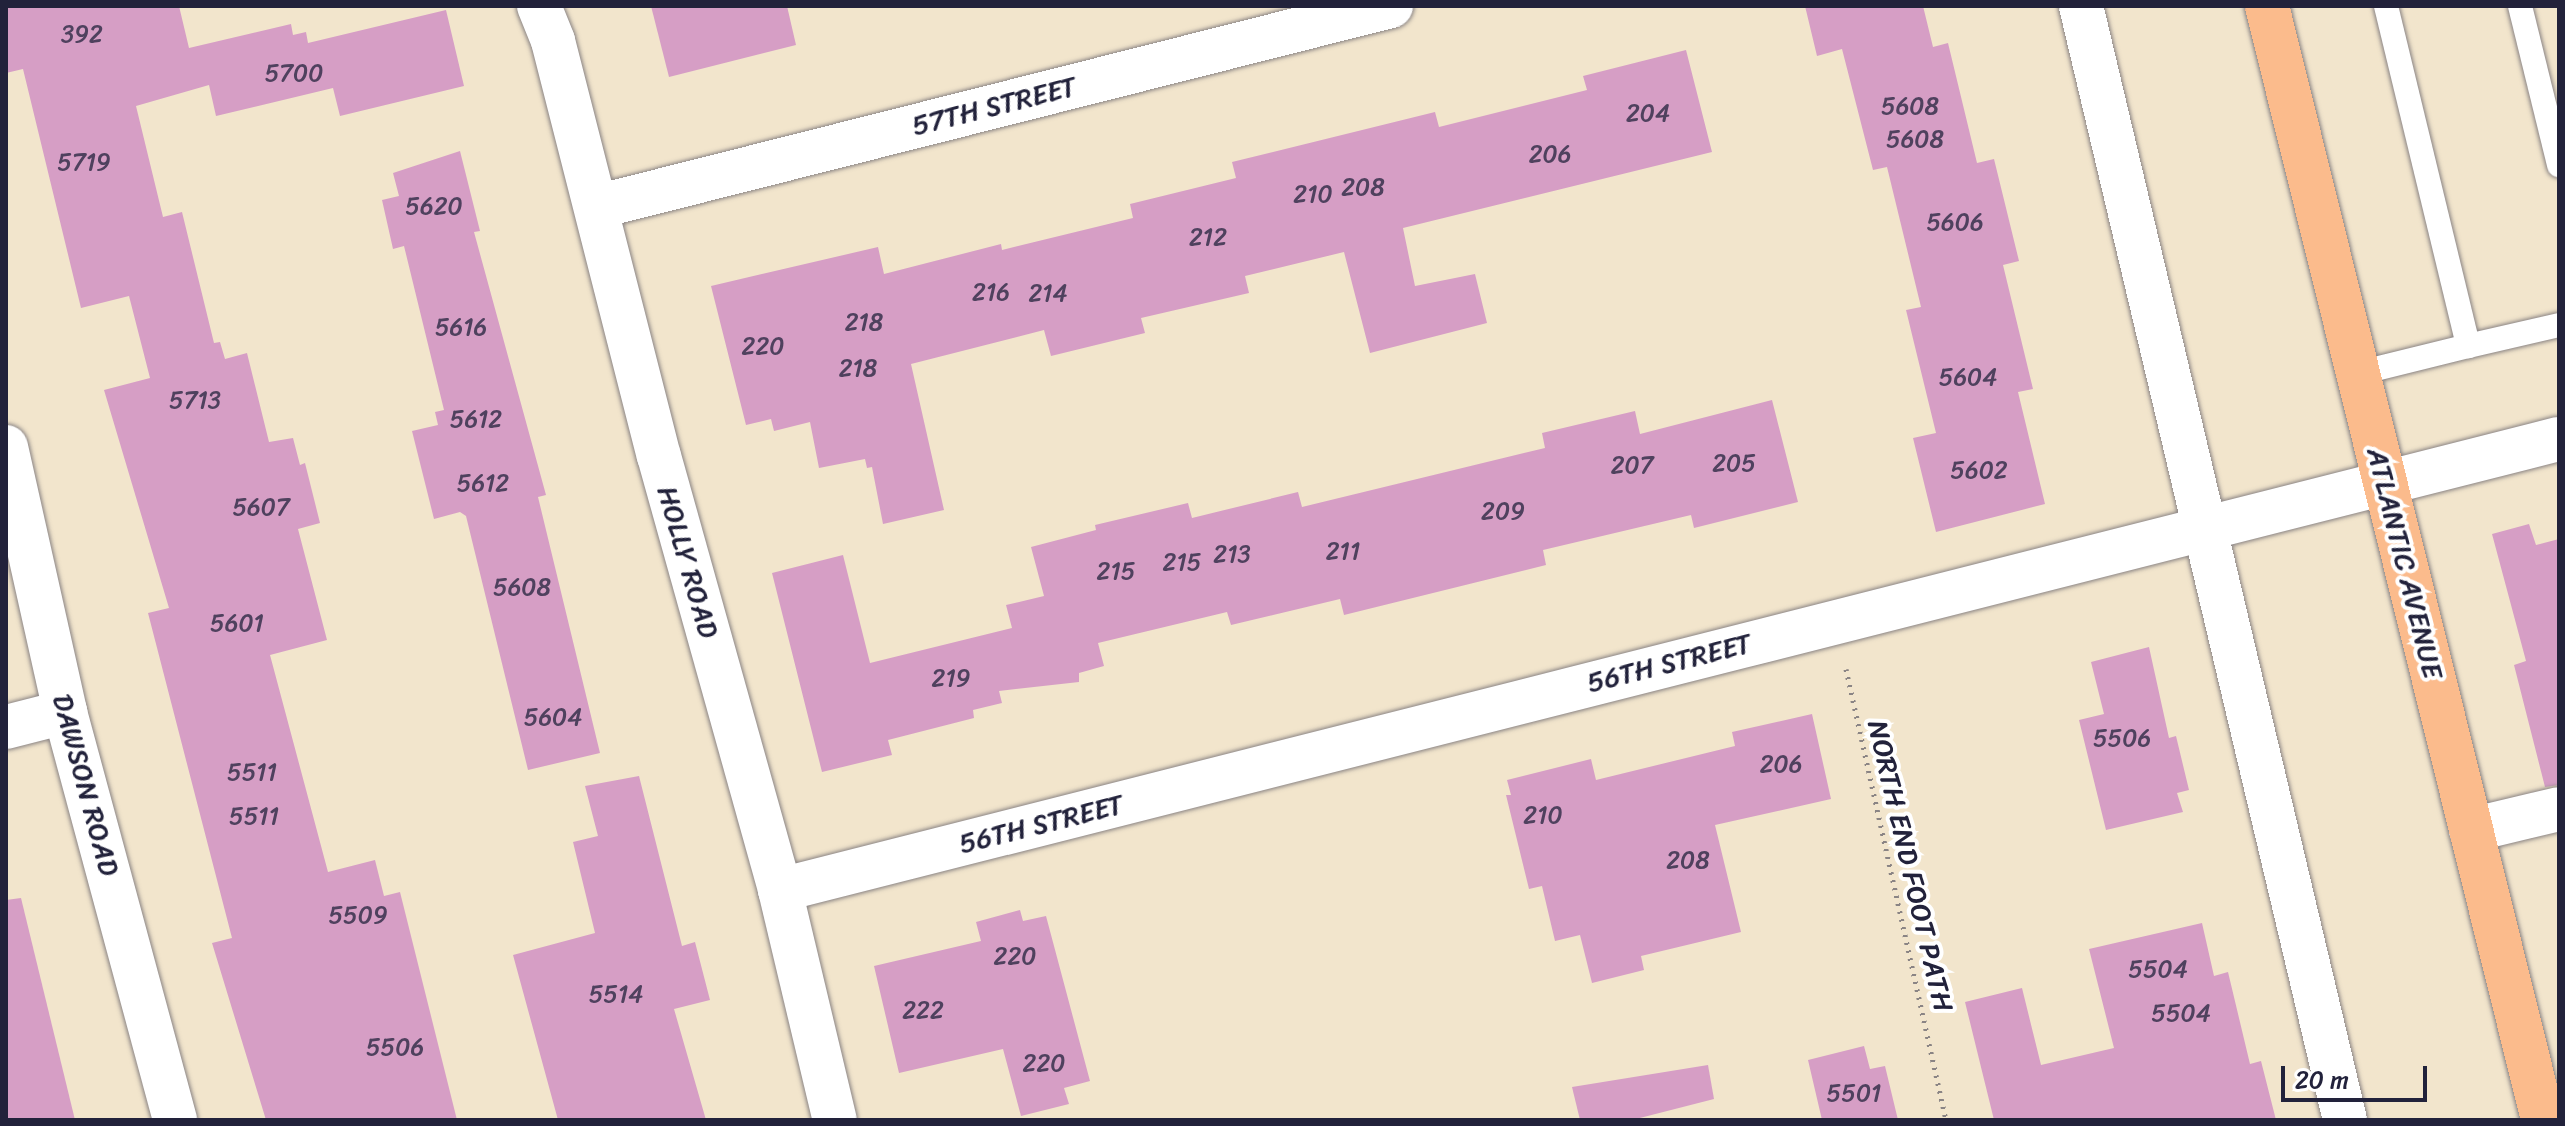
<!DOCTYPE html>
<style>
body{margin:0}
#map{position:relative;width:2565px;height:1126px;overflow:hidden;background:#f2e5cc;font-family:Sriracha,sans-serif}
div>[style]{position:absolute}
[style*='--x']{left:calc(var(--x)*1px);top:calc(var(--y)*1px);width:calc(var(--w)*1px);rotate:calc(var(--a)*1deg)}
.building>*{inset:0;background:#d69ec5}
.path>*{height:5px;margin-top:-2.5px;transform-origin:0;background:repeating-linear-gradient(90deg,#8a8484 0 2px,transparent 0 8px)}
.roads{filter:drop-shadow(0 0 2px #8a8484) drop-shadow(0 0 2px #8a8484)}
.service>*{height:24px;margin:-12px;padding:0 12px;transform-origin:12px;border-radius:12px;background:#fff}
.minor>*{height:44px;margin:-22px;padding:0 22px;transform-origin:22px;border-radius:22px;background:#fff}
.trunk>*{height:44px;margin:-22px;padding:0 22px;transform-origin:22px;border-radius:22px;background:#fbbb8c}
span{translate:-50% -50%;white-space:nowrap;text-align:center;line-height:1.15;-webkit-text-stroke:8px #fff;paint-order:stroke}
.number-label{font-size:24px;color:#4f415e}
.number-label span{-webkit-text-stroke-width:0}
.street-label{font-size:28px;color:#22223b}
.frame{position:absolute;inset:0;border:8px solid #22223b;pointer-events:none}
.scale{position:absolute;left:2281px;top:1066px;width:146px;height:36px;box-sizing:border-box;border:4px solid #22223b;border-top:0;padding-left:10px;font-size:24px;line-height:28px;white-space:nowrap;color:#22223b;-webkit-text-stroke:6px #fff;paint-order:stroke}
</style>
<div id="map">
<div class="building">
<i style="clip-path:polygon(6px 6px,179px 6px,189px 48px,291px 24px,293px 35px,306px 32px,308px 43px,446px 10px,464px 86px,340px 116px,333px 88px,216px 116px,209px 85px,136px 106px,163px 217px,182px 212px,214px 343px,220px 342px,225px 359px,247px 353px,269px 442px,293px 438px,300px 465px,305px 463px,320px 523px,298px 529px,327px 640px,270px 655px,328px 872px,375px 860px,384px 896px,400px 892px,457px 1120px,266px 1120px,212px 943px,232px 938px,148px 613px,169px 608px,104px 390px,150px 378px,129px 296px,81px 308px,23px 69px,6px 73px)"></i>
<i style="clip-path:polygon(651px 6px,787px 6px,796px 45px,669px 77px)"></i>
<i style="clip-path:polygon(1805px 6px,1923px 6px,1933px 47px,1948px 43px,1977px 163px,1994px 159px,2019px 261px,2003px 265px,2033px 389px,2018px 392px,2045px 504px,1936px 532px,1913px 438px,1936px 433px,1906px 310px,1921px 307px,1887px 167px,1873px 170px,1842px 49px,1817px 56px)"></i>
<i style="clip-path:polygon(1686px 50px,1712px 152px,1403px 228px,1415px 286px,1475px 274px,1487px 323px,1370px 353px,1344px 252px,1245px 276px,1249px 293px,1141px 318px,1145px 333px,1051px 356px,1044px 330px,911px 364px,944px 510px,883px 524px,872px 467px,867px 468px,865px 459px,819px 468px,810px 422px,774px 431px,771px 419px,746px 425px,711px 286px,878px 247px,884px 274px,1001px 244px,1002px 250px,1133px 218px,1130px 204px,1236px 178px,1232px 162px,1435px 112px,1439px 127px,1587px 90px,1583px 76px)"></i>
<i style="clip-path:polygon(460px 151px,480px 231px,474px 232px,546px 495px,538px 497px,600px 753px,528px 770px,466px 516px,460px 512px,434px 519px,412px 431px,438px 425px,435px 412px,444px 410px,404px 246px,393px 249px,382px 200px,399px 196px,393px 173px)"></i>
<i style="clip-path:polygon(1772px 400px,1798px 502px,1694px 528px,1691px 515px,1543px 550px,1546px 565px,1344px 615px,1340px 599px,1231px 625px,1227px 612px,1098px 643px,1104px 666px,1079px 673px,1079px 682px,999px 691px,1002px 703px,973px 710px,974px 718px,888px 740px,892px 755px,822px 772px,772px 573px,843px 555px,870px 663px,1012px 628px,1006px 605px,1044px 596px,1031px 547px,1096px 530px,1095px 525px,1188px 503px,1192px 518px,1298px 492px,1302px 507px,1545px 448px,1542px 433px,1635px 411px,1640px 434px)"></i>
<i style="clip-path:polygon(2529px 524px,2536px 545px,2559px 539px,2559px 785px,2545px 787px,2514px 665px,2526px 661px,2492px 534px)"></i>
<i style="clip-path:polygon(2149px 647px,2169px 738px,2176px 736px,2189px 790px,2177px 793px,2183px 812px,2106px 830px,2079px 720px,2104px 714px,2091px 662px)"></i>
<i style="clip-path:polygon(1812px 714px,1831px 799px,1715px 825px,1741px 932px,1641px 956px,1644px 970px,1592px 983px,1580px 935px,1555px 941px,1542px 886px,1529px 889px,1506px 795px,1511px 795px,1507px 780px,1591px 759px,1596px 780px,1735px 746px,1732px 732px)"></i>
<i style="clip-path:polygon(639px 776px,682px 946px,695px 942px,710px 1000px,674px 1009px,706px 1120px,558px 1120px,513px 955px,595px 933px,573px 842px,598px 836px,585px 786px)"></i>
<i style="clip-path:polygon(21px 898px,75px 1120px,6px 1120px,6px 900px)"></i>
<i style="clip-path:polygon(1020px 910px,1023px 921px,1046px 916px,1090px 1081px,1064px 1088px,1069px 1104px,1021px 1116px,1003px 1049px,899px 1073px,874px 966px,981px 941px,976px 922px)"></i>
<i style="clip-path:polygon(2202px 923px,2214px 976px,2228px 972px,2250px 1064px,2261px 1061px,2276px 1120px,1994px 1120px,1965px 1002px,2022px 988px,2041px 1065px,2114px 1048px,2089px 949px)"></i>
<i style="clip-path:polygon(1864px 1046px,1870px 1069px,1885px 1066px,1898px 1120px,1822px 1120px,1808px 1060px)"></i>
<i style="clip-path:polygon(1708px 1065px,1714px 1099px,1632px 1120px,1580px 1120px,1572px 1087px)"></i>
</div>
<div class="path">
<i style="--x:1846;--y:669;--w:462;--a:77.5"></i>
</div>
<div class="roads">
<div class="service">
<i style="--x:2386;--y:6;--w:350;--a:76.4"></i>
<i style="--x:2468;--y:346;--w:93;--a:-13"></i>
<i style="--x:2520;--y:6;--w:164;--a:76.2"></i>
<i style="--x:2359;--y:373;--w:112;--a:-13.9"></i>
</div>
<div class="minor">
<i style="--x:539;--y:6;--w:38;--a:68"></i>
<i style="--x:553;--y:41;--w:428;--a:75.7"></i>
<i style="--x:659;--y:456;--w:451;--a:74.4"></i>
<i style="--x:780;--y:890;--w:236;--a:76.6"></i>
<i style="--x:2081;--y:6;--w:1145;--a:76.67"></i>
<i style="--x:596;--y:207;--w:820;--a:-14.19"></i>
<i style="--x:6;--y:447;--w:271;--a:77.4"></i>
<i style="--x:65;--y:712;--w:423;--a:74.9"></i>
<i style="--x:6;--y:727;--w:61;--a:-14.3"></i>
<i style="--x:2471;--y:830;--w:90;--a:-13.4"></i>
<i style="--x:780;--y:890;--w:1835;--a:-14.23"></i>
</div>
<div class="trunk">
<i style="--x:2267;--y:6;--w:1148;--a:76.08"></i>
</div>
</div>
<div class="number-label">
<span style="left:82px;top:35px">392</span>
<span style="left:294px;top:74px">5700</span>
<span style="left:1910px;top:107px">5608</span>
<span style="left:1648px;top:114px">204</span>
<span style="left:1915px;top:140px">5608</span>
<span style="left:1550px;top:155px">206</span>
<span style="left:84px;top:163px">5719</span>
<span style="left:1363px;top:188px">208</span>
<span style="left:1313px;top:195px">210</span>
<span style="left:434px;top:207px">5620</span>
<span style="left:1955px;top:223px">5606</span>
<span style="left:1208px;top:238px">212</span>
<span style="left:991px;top:293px">216</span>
<span style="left:1048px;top:294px">214</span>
<span style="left:864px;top:323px">218</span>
<span style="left:461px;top:328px">5616</span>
<span style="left:763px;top:347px">220</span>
<span style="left:858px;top:369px">218</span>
<span style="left:1968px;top:378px">5604</span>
<span style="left:195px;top:401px">5713</span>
<span style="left:476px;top:420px">5612</span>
<span style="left:1734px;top:464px">205</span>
<span style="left:1632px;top:466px">207</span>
<span style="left:1979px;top:471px">5602</span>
<span style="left:483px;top:484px">5612</span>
<span style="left:261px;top:508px">5607</span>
<span style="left:1503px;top:512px">209</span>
<span style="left:1343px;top:552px">211</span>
<span style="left:1232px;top:555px">213</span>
<span style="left:1182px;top:563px">215</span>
<span style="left:1116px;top:572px">215</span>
<span style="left:522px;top:588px">5608</span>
<span style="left:237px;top:624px">5601</span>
<span style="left:951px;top:679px">219</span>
<span style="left:553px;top:718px">5604</span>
<span style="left:2122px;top:739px">5506</span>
<span style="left:1781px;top:765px">206</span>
<span style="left:252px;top:773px">5511</span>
<span style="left:1543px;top:816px">210</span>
<span style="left:254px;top:817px">5511</span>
<span style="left:1688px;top:861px">208</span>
<span style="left:358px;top:916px">5509</span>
<span style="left:1015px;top:957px">220</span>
<span style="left:2158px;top:970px">5504</span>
<span style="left:616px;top:995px">5514</span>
<span style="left:923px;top:1011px">222</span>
<span style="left:2181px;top:1014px">5504</span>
<span style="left:395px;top:1048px">5506</span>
<span style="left:1044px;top:1064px">220</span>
<span style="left:1854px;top:1094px">5501</span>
</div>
<div class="street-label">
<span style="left:994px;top:106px;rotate:-14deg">57TH STREET</span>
<span style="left:688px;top:562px;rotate:74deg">HOLLY ROAD</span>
<span style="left:2405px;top:563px;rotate:76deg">ATLANTIC AVENUE</span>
<span style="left:1669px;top:663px;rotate:-14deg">56TH STREET</span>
<span style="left:86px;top:785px;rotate:75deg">DAWSON ROAD</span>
<span style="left:1041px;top:824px;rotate:-14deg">56TH STREET</span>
<span style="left:1910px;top:866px;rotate:77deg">NORTH END FOOT PATH</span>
</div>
<div class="frame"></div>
<div class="scale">20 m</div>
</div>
